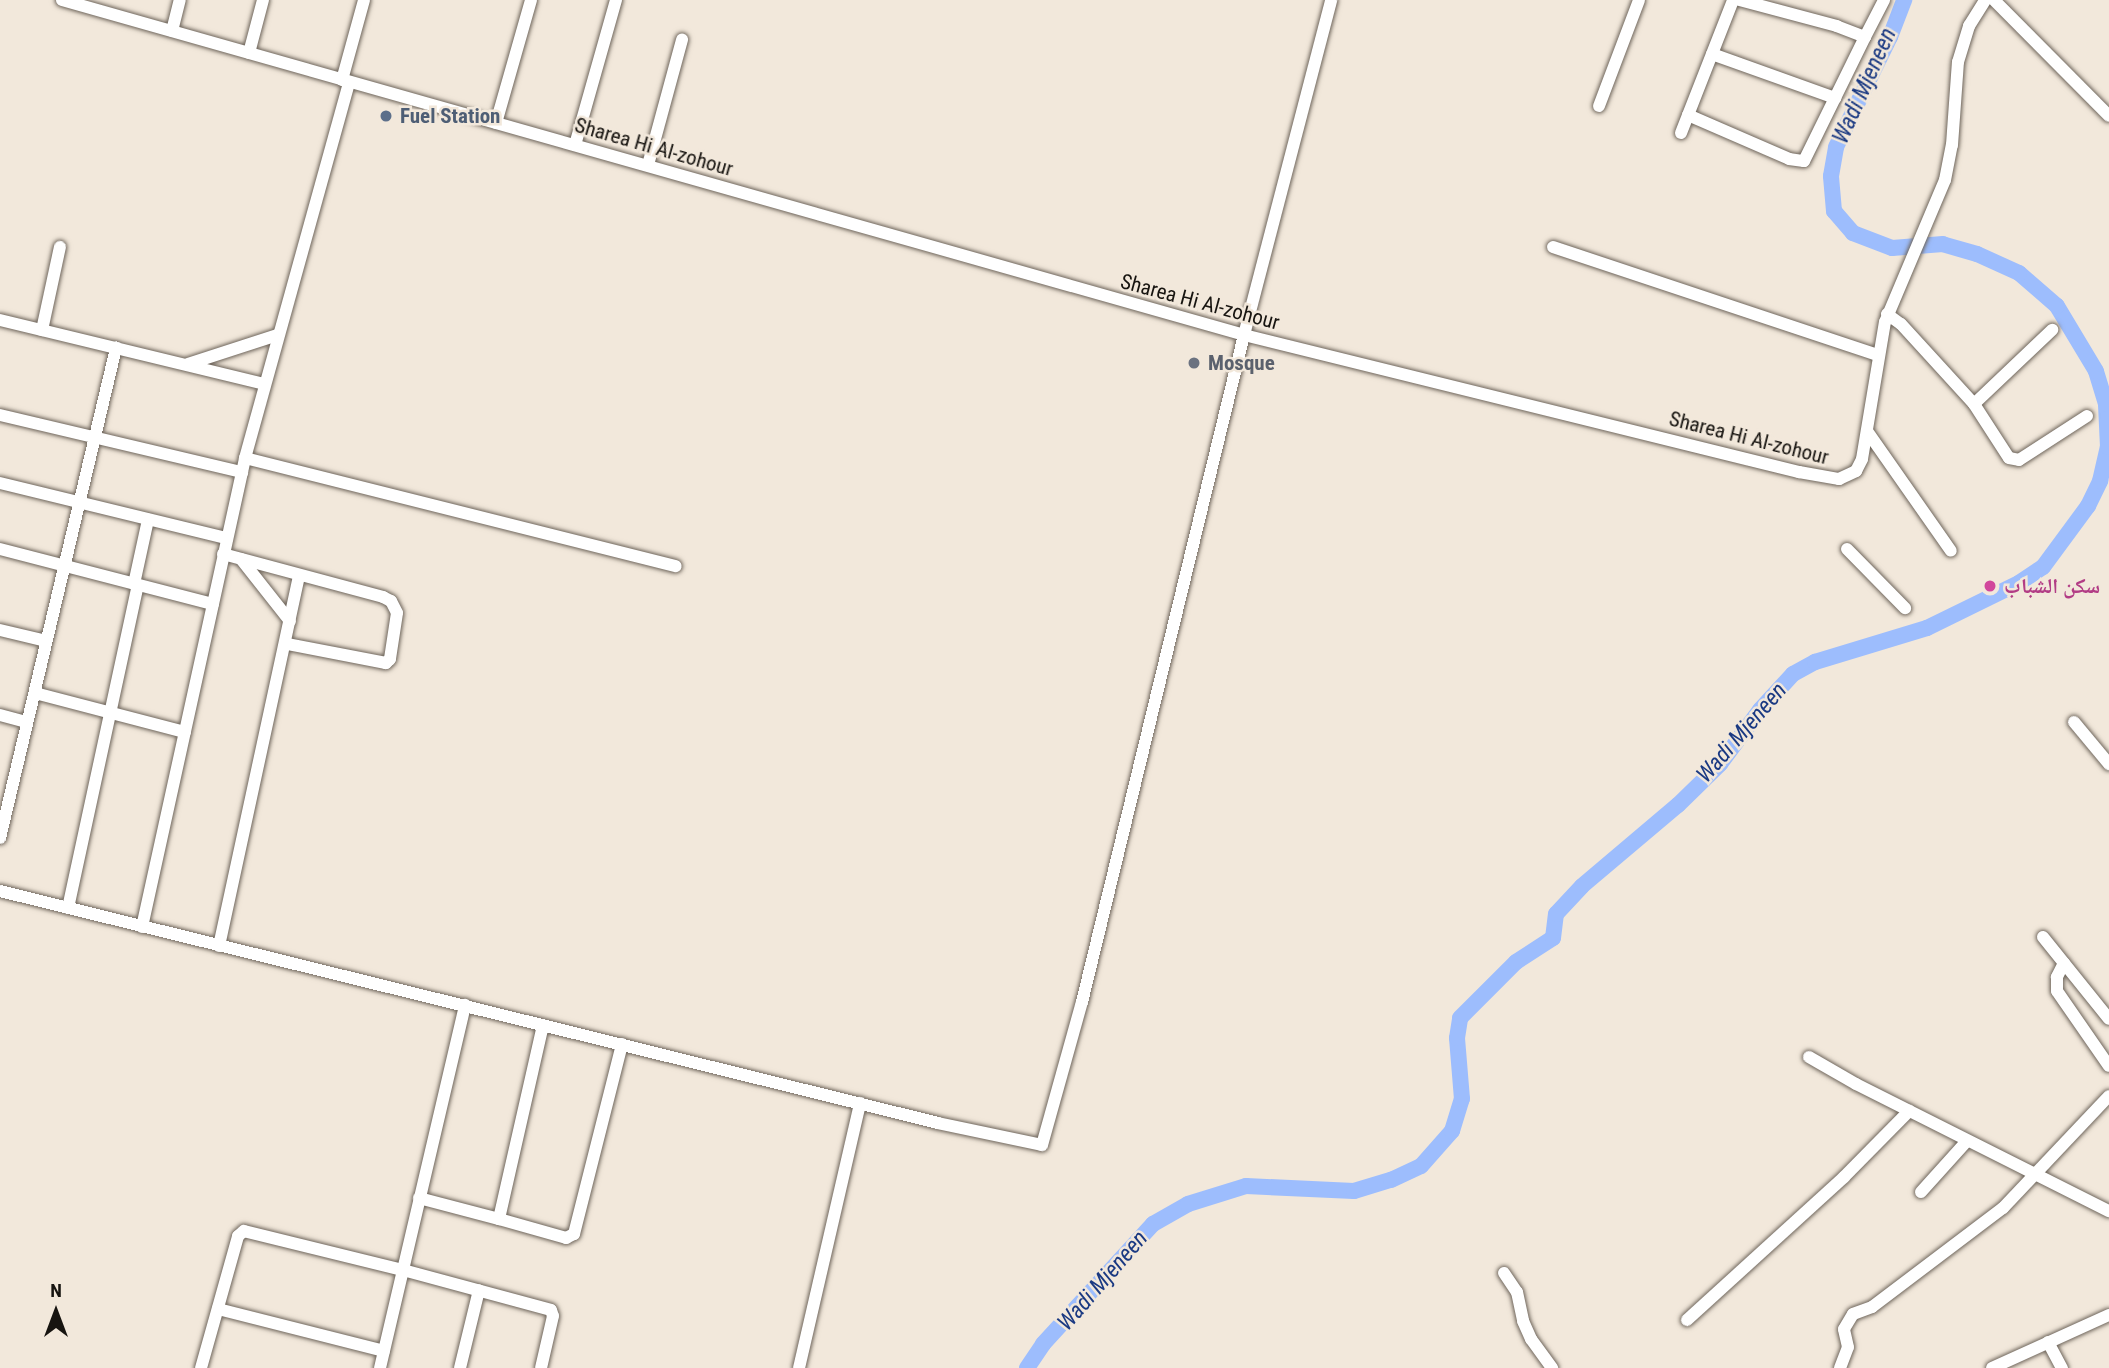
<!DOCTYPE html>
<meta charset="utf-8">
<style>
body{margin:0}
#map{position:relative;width:2109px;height:1368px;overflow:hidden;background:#f2e8db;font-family:"Roboto Condensed","Noto Naskh Arabic",sans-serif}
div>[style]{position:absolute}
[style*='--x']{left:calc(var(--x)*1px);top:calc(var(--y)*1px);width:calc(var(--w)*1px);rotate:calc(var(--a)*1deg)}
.river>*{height:16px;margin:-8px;padding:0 8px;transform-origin:8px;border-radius:8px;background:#9dbdfd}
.roads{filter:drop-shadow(0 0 2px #6e655b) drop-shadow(0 0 2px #6e655b)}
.minor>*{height:12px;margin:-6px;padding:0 6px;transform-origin:6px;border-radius:6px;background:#fff}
.dots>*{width:19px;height:19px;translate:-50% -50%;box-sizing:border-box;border:4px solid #f2e8db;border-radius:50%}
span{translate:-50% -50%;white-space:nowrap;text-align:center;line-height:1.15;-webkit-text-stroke:5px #f2e8db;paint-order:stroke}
.service-label{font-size:21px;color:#4e5e75;font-weight:700}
.left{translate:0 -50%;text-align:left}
.street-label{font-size:21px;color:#171410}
.worship-label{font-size:21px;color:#5b616d;font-weight:700}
.hotel-label{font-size:21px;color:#b23c85;font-weight:700}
.water-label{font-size:23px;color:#1a3982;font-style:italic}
.north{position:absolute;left:21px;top:1277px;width:70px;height:70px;-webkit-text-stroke:5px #f2e8db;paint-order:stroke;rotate:0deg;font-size:19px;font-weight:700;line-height:28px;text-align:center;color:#171410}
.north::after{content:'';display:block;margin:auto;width:24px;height:32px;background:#171410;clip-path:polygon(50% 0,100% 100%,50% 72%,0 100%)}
</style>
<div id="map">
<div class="river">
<i style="--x:1027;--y:1368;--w:29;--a:-56"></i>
<i style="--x:1043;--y:1344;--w:163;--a:-47.5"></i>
<i style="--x:1153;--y:1224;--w:40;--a:-29.7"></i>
<i style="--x:1188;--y:1204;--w:61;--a:-17.2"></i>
<i style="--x:1246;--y:1186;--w:108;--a:2.7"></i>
<i style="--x:1354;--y:1191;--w:39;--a:-17"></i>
<i style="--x:1391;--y:1180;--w:33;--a:-25"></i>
<i style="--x:1421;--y:1166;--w:47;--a:-48.5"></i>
<i style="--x:1452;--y:1131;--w:34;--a:-73"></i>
<i style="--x:1462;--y:1099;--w:61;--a:-94.7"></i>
<i style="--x:1457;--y:1038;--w:20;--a:-81"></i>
<i style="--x:1460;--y:1018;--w:79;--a:-45"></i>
<i style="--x:1516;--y:962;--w:44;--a:-33"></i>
<i style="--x:1553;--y:938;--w:24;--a:-83"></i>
<i style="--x:1556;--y:914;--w:38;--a:-47"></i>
<i style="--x:1582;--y:886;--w:126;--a:-40.2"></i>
<i style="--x:1678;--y:805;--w:59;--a:-44.3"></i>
<i style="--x:1720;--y:764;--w:67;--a:-53.5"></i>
<i style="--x:1760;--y:710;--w:49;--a:-47.5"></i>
<i style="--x:1793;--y:674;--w:25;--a:-29"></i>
<i style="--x:1815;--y:662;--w:117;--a:-16.9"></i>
<i style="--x:1927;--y:628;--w:102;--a:-26.1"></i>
<i style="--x:2019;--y:583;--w:29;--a:-34"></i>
<i style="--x:2043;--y:567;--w:76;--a:-53.6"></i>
<i style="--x:2088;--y:506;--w:28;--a:-64"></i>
<i style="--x:2100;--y:481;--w:35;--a:-77"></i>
<i style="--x:2108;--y:447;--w:43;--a:-92.7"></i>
<i style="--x:2106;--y:404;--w:34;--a:-107"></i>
<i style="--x:2096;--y:371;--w:76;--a:-121"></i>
<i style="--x:2057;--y:306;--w:50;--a:-139"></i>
<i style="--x:2019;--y:273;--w:46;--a:-155.7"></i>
<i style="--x:1977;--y:254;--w:35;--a:-164"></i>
<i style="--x:1943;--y:244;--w:51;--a:175.5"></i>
<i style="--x:1892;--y:248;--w:42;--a:-159"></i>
<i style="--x:1853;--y:233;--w:29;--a:-131"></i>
<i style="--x:1834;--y:211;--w:35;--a:-95"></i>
<i style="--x:1831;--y:176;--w:29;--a:-80"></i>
<i style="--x:1836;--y:147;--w:123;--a:-63.9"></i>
<i style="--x:1890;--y:37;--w:40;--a:-69"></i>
</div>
<div class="roads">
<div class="minor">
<i style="--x:62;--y:0;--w:1229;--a:15.82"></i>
<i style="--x:1244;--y:335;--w:572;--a:13.87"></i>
<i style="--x:1799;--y:472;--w:41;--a:9.9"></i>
<i style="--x:1839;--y:479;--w:19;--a:-25"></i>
<i style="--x:1856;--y:471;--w:13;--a:-63"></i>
<i style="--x:1862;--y:459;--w:139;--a:-80.5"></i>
<i style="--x:1885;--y:322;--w:154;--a:-67.1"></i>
<i style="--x:1945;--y:180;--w:36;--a:-79"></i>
<i style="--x:1952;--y:145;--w:83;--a:-85.9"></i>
<i style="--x:1958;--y:62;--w:38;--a:-73"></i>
<i style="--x:1969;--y:26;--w:31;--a:-58"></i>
<i style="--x:1994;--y:0;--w:163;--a:45.2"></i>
<i style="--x:172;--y:31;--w:32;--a:-76"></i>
<i style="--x:1865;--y:37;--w:42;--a:-62.8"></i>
<i style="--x:249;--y:53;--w:55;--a:-75.2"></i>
<i style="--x:1712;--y:54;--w:131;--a:19.7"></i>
<i style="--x:342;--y:80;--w:83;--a:-74.6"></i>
<i style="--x:1599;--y:106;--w:113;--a:-69.3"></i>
<i style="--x:1688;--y:115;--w:110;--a:23.5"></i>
<i style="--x:1789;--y:159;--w:15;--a:8"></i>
<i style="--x:1804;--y:161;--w:138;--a:-63.8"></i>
<i style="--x:1865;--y:37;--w:30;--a:-159"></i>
<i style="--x:1837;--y:26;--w:101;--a:-165.1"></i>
<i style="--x:496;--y:123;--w:128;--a:-74.1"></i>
<i style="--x:1681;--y:133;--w:143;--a:-68.6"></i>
<i style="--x:575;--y:145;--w:151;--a:-74.2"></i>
<i style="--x:648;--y:165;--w:130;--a:-74.8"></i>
<i style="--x:1553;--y:247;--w:342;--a:18.4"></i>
<i style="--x:1887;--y:314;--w:17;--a:36"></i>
<i style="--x:1901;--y:324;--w:108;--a:47.6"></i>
<i style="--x:1974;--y:404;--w:64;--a:57.1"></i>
<i style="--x:2009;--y:458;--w:10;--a:11"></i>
<i style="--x:2019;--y:460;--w:81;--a:-32.9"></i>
<i style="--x:0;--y:320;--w:272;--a:13.6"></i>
<i style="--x:42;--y:330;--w:85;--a:-77.8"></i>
<i style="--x:188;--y:364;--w:94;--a:-18"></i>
<i style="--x:1974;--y:404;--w:108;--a:-43.5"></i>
<i style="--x:0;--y:415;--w:249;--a:13.3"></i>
<i style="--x:1867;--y:431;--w:146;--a:55"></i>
<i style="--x:245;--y:458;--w:444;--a:14.1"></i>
<i style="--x:0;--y:483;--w:233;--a:13.7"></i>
<i style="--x:0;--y:549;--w:220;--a:14.5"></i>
<i style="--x:1847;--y:549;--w:83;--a:45.5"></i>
<i style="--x:223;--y:554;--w:166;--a:15"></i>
<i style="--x:383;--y:597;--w:9;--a:27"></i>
<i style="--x:391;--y:601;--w:13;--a:63"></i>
<i style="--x:397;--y:613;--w:47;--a:98.7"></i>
<i style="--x:390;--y:659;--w:6;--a:135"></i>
<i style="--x:386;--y:663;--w:101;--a:-169.1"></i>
<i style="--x:241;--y:559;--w:79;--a:51.7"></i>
<i style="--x:134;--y:584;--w:66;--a:-77.7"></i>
<i style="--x:0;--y:630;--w:47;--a:13.4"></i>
<i style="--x:35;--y:693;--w:155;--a:14.6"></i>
<i style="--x:0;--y:715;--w:28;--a:15"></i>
<i style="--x:2074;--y:722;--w:55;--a:50.2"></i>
<i style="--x:0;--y:838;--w:504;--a:-76.68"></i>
<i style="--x:0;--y:891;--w:966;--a:13.89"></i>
<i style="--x:938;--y:1123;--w:106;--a:11.9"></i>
<i style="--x:1042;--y:1145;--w:148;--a:-74.4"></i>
<i style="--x:1082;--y:1002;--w:686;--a:-76.35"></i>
<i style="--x:1244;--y:335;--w:346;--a:-75.4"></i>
<i style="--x:68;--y:908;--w:330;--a:-77.8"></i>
<i style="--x:142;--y:927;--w:480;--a:-77.6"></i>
<i style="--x:245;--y:458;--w:390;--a:-74.5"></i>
<i style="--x:2043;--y:937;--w:105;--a:51.2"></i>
<i style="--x:219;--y:946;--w:379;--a:-77.8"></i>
<i style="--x:2064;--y:963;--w:16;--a:117"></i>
<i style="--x:2057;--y:977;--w:14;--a:90"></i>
<i style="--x:2057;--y:991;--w:91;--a:55.3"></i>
<i style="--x:543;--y:1025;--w:199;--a:102.8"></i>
<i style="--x:499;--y:1219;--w:70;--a:15.8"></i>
<i style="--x:566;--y:1238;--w:9;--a:-27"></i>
<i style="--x:574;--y:1234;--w:196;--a:-75.8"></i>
<i style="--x:1809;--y:1057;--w:54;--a:29.9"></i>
<i style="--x:1856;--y:1084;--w:283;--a:26.7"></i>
<i style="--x:1921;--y:1192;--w:69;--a:-48"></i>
<i style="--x:419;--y:1198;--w:83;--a:14.7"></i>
<i style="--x:1504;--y:1273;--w:23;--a:56"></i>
<i style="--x:1517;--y:1292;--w:30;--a:78"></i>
<i style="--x:1523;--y:1321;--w:20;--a:66"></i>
<i style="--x:1531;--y:1339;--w:36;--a:54"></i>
<i style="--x:218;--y:1309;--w:171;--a:14.2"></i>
<i style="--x:1687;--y:1320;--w:212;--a:-42.3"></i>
<i style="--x:1844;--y:1177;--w:93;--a:-45.4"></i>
<i style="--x:2048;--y:1342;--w:30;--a:62"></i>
<i style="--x:201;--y:1368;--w:137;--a:-74.3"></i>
<i style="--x:238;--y:1236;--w:8;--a:-40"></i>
<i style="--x:244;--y:1231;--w:164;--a:13.8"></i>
<i style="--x:403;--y:1270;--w:153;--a:15.1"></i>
<i style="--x:551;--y:1310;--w:6;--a:72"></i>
<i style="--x:553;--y:1316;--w:53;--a:103"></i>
<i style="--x:380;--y:1368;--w:373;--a:-76.8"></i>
<i style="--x:460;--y:1368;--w:80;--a:-76.3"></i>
<i style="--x:799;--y:1368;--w:272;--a:-77"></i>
<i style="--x:1840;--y:1368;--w:22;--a:-69"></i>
<i style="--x:1848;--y:1347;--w:18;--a:-103"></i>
<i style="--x:1844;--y:1329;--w:17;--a:-59"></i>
<i style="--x:1853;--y:1314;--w:20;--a:-20"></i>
<i style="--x:1872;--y:1307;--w:164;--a:-37.1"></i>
<i style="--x:2003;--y:1208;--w:154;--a:-46.6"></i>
<i style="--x:1992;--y:1368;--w:128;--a:-24.4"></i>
</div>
</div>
<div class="dots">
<i style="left:386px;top:116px;background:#5c6f8a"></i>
<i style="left:1194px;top:363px;background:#6b7280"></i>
<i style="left:1990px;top:586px;background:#d1479c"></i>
</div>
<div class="service-label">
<span class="left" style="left:400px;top:116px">Fuel Station</span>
</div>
<div class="street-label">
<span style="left:654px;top:147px;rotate:16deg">Sharea Hi Al-zohour</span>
<span style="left:1200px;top:302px;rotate:15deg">Sharea Hi Al-zohour</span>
<span style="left:1749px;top:438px;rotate:14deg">Sharea Hi Al-zohour</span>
</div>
<div class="worship-label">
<span class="left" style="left:1208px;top:363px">Mosque</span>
</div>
<div class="hotel-label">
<span class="left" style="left:2004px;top:586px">سكن الشباب</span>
</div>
<div class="water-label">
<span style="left:1865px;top:86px;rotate:-66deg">Wadi Mjeneen</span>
<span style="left:1742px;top:733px;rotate:-49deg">Wadi Mjeneen</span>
<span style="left:1103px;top:1281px;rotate:-49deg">Wadi Mjeneen</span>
</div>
<div class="north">N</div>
</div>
